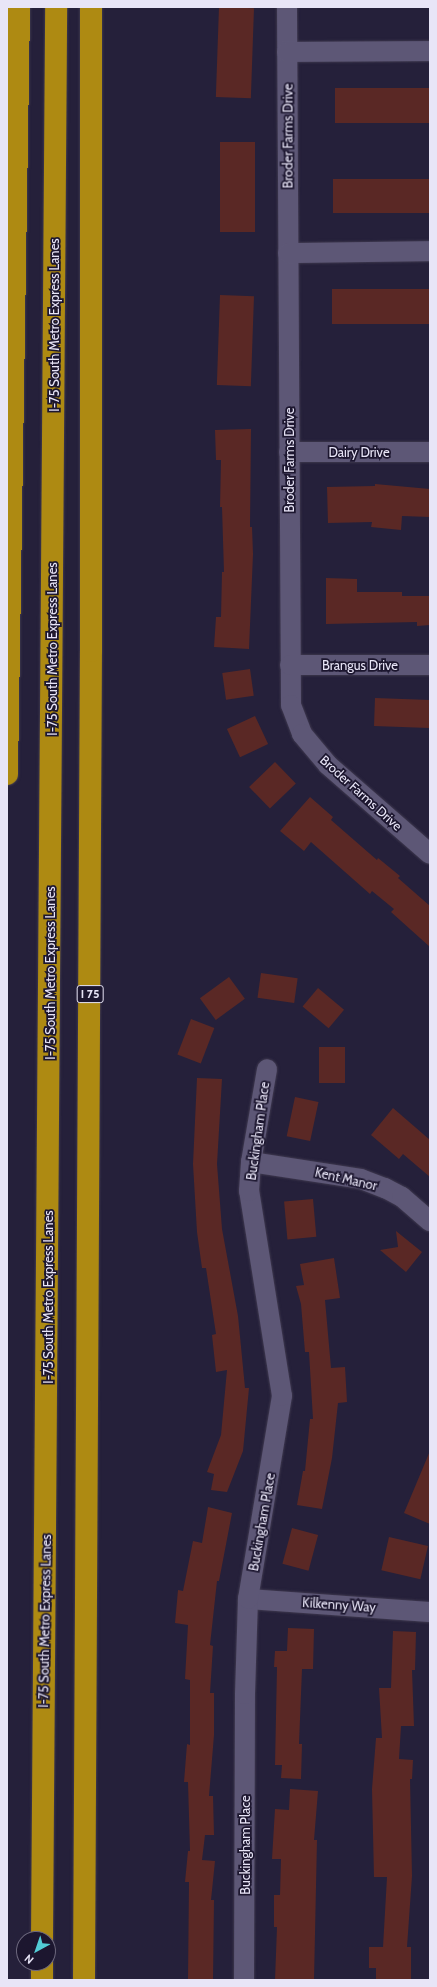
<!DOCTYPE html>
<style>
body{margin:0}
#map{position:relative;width:437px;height:1987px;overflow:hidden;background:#25203a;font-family:Cabin,sans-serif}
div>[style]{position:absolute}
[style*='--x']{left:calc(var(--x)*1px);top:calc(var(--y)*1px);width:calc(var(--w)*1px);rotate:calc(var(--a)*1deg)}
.building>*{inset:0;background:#5a2825;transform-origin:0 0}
.roads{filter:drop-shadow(0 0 1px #3f394f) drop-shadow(0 0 1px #3f394f)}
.minor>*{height:20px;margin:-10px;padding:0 10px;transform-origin:10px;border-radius:10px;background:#5d5776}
.highway>*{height:22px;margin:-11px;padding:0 11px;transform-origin:11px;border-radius:11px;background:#ae8a12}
span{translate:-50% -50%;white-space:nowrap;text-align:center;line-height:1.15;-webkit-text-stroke:3.5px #1c162f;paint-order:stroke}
.shield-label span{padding:1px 3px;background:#1c162f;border:1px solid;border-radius:3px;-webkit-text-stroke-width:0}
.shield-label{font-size:12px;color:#e8e5f7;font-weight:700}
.street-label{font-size:13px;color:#e8e5f7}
.frame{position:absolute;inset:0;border:8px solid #e8e5f7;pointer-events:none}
.north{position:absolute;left:16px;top:1931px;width:40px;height:40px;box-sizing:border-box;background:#1c162f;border:1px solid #6e697f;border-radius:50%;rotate:220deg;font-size:11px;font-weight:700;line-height:16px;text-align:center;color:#e8e5f7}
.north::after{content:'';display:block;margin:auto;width:14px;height:18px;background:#52ccd6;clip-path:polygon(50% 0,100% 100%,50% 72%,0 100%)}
</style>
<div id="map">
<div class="building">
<i style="left:219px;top:7px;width:35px;height:90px;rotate:2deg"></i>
<i style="left:335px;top:88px;width:95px;height:35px"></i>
<i style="left:220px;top:142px;width:35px;height:90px"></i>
<i style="left:333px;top:179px;width:97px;height:34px"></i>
<i style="left:332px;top:289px;width:98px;height:35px"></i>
<i style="left:220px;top:295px;width:34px;height:90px;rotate:2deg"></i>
<i style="clip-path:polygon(251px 429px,250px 527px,252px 527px,253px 554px,249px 649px,214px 647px,216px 617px,221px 617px,222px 572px,224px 572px,222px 507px,220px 507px,221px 460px,216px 460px,215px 430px)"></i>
<i style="clip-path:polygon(375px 484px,430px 489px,430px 517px,402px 516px,401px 530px,371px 527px,372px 522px,328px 523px,327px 487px,375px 486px)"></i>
<i style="clip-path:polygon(326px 578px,357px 579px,357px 592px,402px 592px,402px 596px,430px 596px,430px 625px,417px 626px,417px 622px,326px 624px)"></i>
<i style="left:250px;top:669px;width:27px;height:28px;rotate:82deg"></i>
<i style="left:375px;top:698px;width:55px;height:28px;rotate:2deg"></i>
<i style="left:255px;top:716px;width:31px;height:31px;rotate:65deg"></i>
<i style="left:275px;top:762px;width:30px;height:36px;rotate:46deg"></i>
<i style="clip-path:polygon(310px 797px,333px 817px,331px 820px,377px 860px,378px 858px,400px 876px,398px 878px,430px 906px,430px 947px,391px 912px,394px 909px,372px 891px,370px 894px,311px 842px,304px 851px,280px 831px)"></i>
<i style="left:261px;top:973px;width:37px;height:25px;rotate:8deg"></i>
<i style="left:229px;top:977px;width:27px;height:36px;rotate:54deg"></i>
<i style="left:318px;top:988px;width:34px;height:24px;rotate:40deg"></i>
<i style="left:191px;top:1019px;width:25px;height:38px;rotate:21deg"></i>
<i style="left:319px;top:1047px;width:26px;height:36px"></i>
<i style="clip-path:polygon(197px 1078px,222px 1079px,217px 1164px,222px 1229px,238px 1316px,245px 1388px,249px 1388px,243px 1451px,227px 1492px,211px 1490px,214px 1474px,207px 1472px,221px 1435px,227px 1370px,216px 1372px,212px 1335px,216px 1334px,206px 1268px,202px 1268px,197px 1232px,193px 1164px)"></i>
<i style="left:295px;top:1097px;width:24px;height:40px;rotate:12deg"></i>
<i style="clip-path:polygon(393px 1108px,430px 1140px,430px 1177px,403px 1154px,399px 1159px,371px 1135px)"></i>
<i style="left:313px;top:1199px;width:38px;height:29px;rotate:85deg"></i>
<i style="clip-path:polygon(396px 1231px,422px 1252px,406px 1272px,380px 1250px,398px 1247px)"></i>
<i style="clip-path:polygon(334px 1258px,340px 1298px,325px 1300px,331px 1368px,345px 1367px,347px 1402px,338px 1403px,332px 1458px,322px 1509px,297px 1505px,303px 1471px,305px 1471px,310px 1419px,313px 1419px,309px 1352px,305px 1352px,301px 1304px,296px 1286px,304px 1285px,300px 1264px)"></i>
<i style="clip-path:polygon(430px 1451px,430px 1524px,404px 1513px)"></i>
<i style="clip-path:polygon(208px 1507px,232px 1513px,219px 1581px,217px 1581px,210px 1645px,213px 1646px,210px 1693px,214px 1693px,214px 1735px,209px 1796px,213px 1796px,214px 1835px,205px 1835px,202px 1860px,215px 1861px,211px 1900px,214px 1900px,213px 1980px,188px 1980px,189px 1882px,185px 1882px,188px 1851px,190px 1851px,188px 1782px,184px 1782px,187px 1744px,190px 1745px,190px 1680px,185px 1679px,188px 1625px,175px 1623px,178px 1590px,183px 1591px,193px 1541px,202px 1543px)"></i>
<i style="left:292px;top:1528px;width:27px;height:37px;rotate:15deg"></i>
<i style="left:389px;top:1537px;width:40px;height:34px;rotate:13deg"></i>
<i style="clip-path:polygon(288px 1628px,314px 1629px,313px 1669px,302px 1669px,299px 1744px,302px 1744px,301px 1779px,281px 1778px,282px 1765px,275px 1765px,277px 1667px,274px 1667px,275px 1651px,287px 1651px)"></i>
<i style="clip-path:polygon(393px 1631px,416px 1632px,415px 1670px,412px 1670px,414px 1726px,401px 1726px,399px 1759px,413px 1760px,412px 1779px,410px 1779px,412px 1876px,407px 1947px,411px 1947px,411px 1980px,376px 1980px,376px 1968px,369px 1968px,369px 1947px,383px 1947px,387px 1877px,374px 1877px,372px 1789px,376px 1738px,382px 1738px,379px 1688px,391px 1688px)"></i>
<i style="clip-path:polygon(290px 1789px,318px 1791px,314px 1840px,317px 1840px,314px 1980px,275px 1980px,277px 1927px,274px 1927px,274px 1895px,280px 1895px,281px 1859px,272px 1859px,275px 1809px,289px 1810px)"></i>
</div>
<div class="roads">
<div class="minor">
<i style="--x:287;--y:7;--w:698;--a:89.67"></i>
<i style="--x:291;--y:705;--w:31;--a:69"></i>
<i style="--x:302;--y:734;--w:40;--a:50"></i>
<i style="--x:328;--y:765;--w:135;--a:41.1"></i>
<i style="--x:287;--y:52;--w:143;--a:-0.4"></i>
<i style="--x:288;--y:253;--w:142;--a:-0.8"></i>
<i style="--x:289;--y:452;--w:141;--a:0"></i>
<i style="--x:290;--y:665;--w:140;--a:0"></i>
<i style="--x:251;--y:1162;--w:111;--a:8.8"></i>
<i style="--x:361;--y:1179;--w:26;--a:21"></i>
<i style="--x:385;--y:1188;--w:19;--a:28"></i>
<i style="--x:402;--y:1197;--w:37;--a:41"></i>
<i style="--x:248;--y:1599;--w:182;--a:4.1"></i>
<i style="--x:244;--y:1980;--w:286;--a:-89.8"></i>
<i style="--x:245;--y:1694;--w:95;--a:-88.2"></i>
<i style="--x:248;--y:1599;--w:206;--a:-80.5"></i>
<i style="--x:282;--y:1396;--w:208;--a:-99.1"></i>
<i style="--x:249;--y:1191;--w:29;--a:-86"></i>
<i style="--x:251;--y:1162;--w:94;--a:-80.2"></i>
</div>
<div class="highway">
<i style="--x:7;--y:774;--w:767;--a:-89.1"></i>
<i style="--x:42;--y:1939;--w:1932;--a:-89.58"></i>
<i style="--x:42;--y:1980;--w:17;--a:-90"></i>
<i style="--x:84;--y:1980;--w:1329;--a:-89.7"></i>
<i style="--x:91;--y:651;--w:644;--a:-90"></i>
</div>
</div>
<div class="shield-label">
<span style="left:90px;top:994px">I 75</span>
</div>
<div class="street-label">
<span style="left:288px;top:136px;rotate:-90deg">Broder Farms Drive</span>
<span style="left:54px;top:325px;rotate:-90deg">I-75 South Metro Express Lanes</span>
<span style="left:359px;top:452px">Dairy Drive</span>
<span style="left:289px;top:460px;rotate:-90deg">Broder Farms Drive</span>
<span style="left:52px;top:649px;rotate:-90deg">I-75 South Metro Express Lanes</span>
<span style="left:360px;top:665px">Brangus Drive</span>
<span style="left:361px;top:793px;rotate:42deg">Broder Farms Drive</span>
<span style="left:50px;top:973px;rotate:-90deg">I-75 South Metro Express Lanes</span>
<span style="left:258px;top:1131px;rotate:-82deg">Buckingham Place</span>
<span style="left:346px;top:1179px;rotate:13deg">Kent Manor</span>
<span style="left:48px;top:1297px;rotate:-90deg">I-75 South Metro Express Lanes</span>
<span style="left:262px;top:1522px;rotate:-80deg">Buckingham Place</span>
<span style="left:339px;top:1605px;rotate:4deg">Kilkenny Way</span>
<span style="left:45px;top:1621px;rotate:-89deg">I-75 South Metro Express Lanes</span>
<span style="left:245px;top:1845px;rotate:-90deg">Buckingham Place</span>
</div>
<div class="frame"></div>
<div class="north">N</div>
</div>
